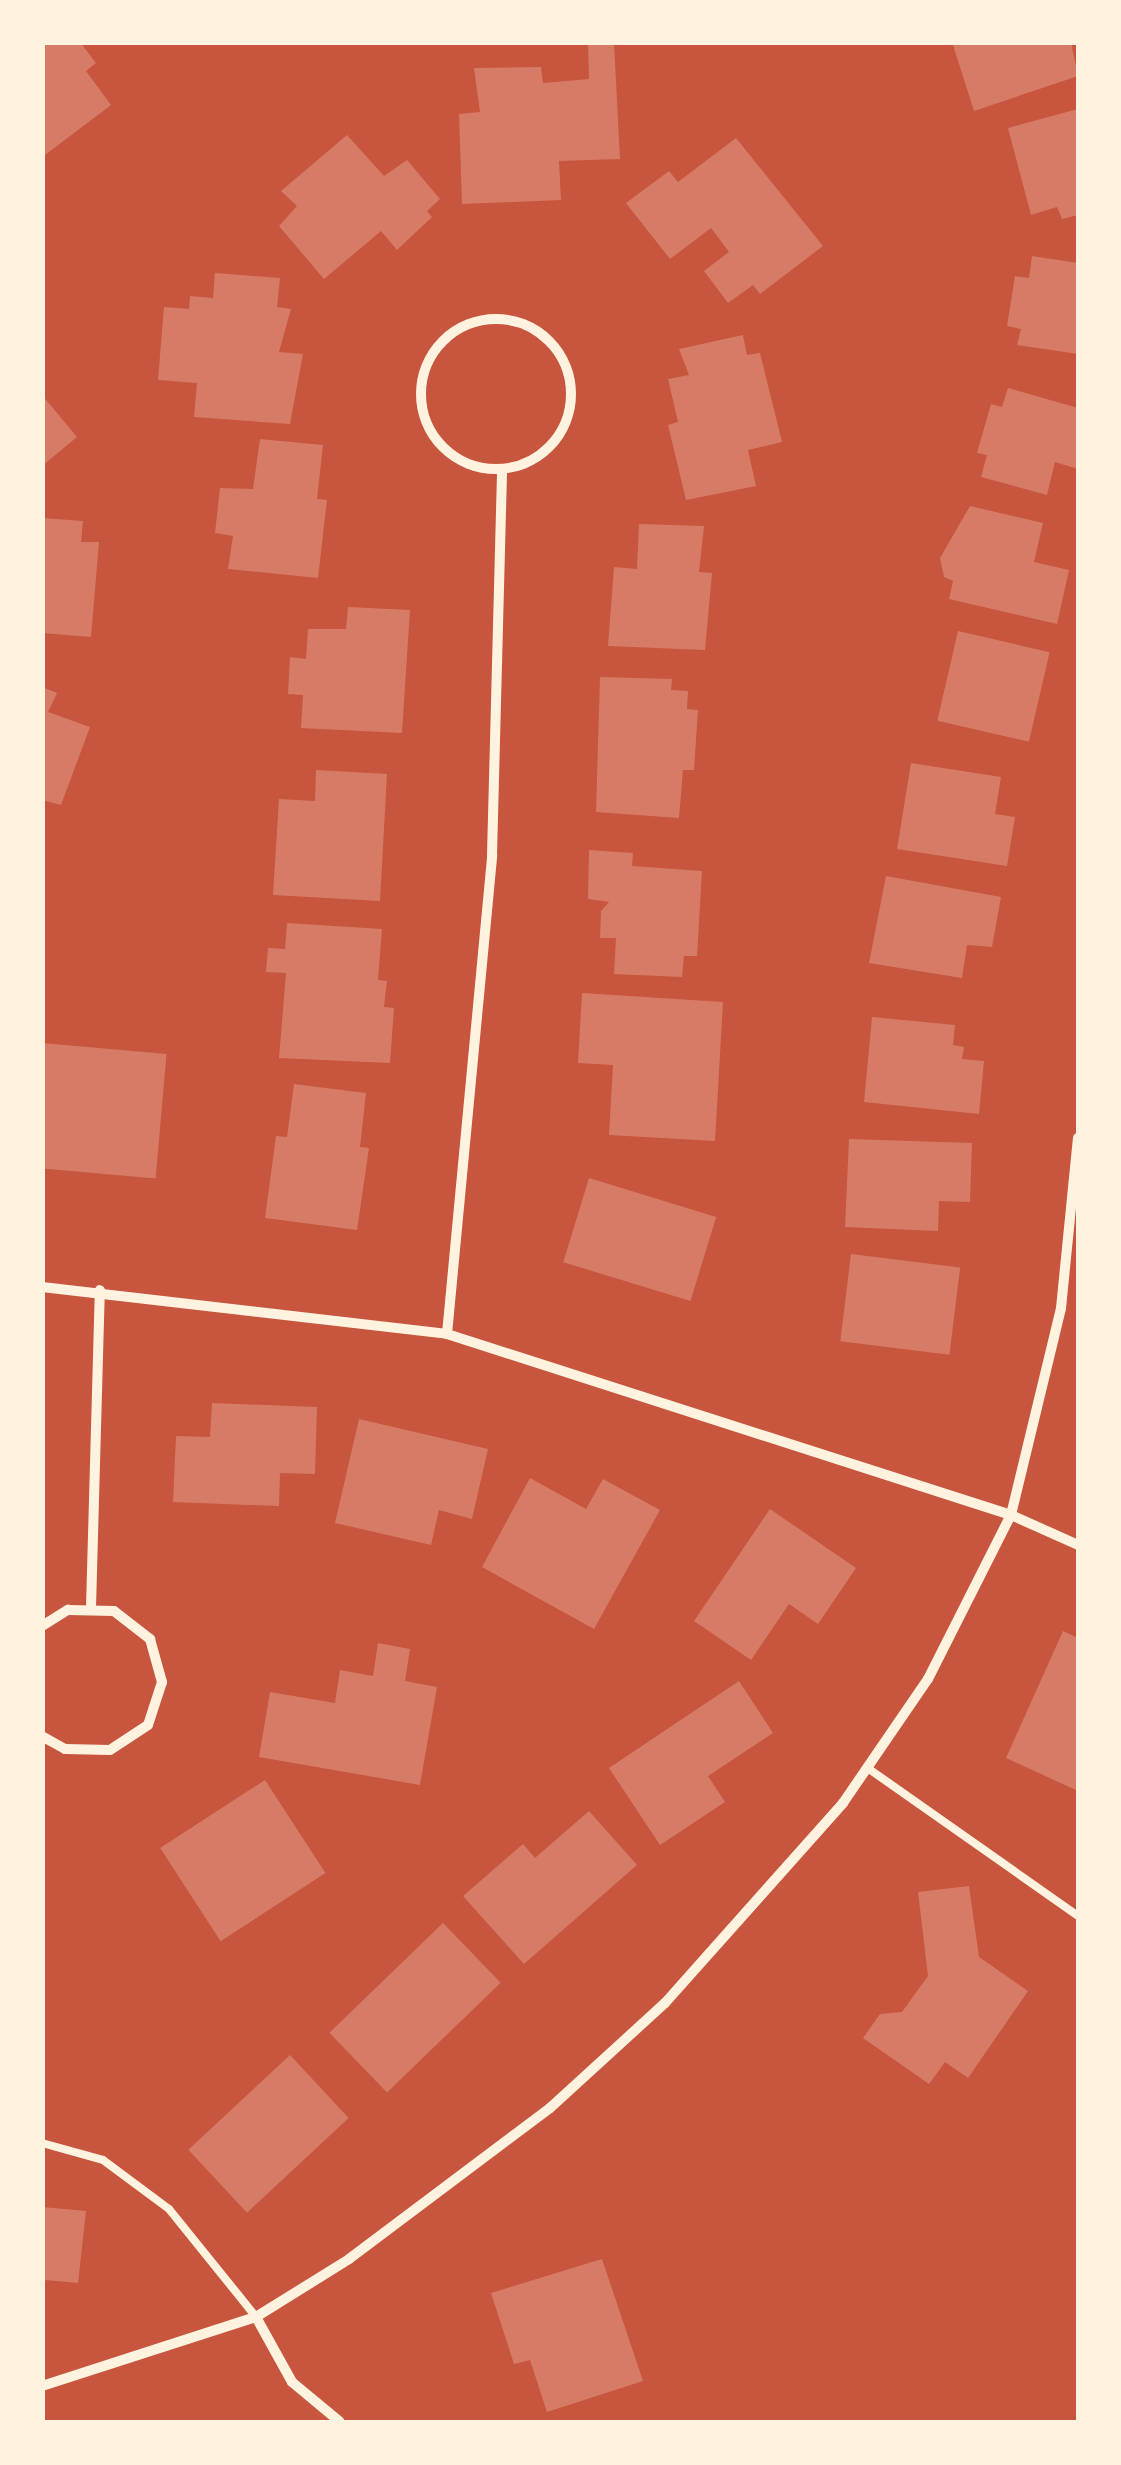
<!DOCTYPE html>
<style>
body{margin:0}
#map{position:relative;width:1121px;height:2465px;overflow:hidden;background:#c8553d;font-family:Signika,sans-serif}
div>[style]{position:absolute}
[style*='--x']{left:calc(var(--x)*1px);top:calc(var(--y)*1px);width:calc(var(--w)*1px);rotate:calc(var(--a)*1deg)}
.building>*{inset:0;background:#d67c66;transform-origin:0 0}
.service>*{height:8px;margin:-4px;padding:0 4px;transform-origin:4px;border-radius:4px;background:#fff3e0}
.minor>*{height:10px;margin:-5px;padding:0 5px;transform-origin:5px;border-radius:5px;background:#fff3e0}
.minor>.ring{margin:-5px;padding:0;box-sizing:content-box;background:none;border:10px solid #fff3e0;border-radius:50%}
span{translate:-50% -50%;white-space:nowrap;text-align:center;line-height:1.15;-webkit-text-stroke:9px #fff3e0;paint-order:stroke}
.frame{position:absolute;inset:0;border:45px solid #fff3e0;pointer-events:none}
</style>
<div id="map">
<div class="building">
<i style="clip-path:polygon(42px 42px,80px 42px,96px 63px,86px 71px,111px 105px,45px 155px)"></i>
<i style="clip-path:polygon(614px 42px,620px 159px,559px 161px,561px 200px,462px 204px,459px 114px,480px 112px,474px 68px,541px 67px,543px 83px,589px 79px,588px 44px)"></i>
<i style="clip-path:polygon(952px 42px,1071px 42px,1078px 76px,974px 111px)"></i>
<i style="clip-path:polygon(1078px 109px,1078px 215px,1062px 219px,1057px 207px,1031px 215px,1008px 128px)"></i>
<i style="clip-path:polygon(347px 135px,384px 176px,407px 160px,440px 199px,427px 211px,432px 217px,397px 250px,381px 231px,324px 279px,279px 226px,297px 206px,281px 191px)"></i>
<i style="clip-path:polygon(736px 138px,823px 246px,760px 294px,753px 285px,728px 303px,704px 271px,729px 252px,711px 228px,670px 259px,626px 203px,669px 171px,678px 182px)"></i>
<i style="clip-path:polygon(1032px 256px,1078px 263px,1078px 354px,1017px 345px,1021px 329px,1007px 326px,1015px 276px,1029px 278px)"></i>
<i style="clip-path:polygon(215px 273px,280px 278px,277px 307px,291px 309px,279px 352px,303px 354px,290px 424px,194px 417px,197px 383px,158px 380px,164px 307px,189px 309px,190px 296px,213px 298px)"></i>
<i style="clip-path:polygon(743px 335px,747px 355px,760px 353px,782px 442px,748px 450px,756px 486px,686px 500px,668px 425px,678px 422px,668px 379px,689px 375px,679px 349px)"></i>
<i style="clip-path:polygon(1008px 388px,1078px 408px,1078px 469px,1055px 462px,1047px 495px,981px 477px,987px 455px,977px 453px,991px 404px,1002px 407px)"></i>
<i style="clip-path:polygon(42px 395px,77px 437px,42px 466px)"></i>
<i style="clip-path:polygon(260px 439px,323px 445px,317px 499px,327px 500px,318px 578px,228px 569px,233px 536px,215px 533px,220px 488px,253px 489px)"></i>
<i style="clip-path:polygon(970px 506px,1043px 523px,1034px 562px,1069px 570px,1057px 624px,949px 599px,953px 581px,944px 577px,940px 558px)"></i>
<i style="clip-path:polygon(42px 518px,83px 521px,81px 542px,99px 542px,91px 637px,42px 633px)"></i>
<i style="clip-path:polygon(639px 524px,704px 526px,699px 572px,712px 573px,705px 650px,608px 646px,614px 567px,637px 569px)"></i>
<i style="clip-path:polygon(348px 607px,410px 610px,402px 733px,301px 728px,303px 695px,288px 694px,290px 657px,306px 659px,308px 629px,346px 629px)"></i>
<i style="left:958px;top:631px;width:94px;height:92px;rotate:13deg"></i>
<i style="clip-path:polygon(600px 677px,672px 679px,671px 690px,688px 691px,687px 709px,698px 710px,694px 770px,683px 770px,679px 818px,596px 812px)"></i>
<i style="clip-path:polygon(42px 687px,57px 693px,48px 712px,90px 727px,61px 805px,42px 800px)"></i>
<i style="clip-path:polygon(911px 763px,1001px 777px,995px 814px,1015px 817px,1007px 866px,897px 849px)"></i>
<i style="clip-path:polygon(316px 770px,387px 774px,380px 901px,273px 895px,279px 799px,315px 801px)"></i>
<i style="clip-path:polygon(589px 850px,633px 853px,632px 866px,702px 871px,697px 956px,684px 956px,682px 977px,614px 974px,616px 938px,600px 938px,601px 911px,609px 902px,588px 899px)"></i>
<i style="clip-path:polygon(886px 876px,1001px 897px,992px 947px,967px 945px,962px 978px,869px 963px)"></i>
<i style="clip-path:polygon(287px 923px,382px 929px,378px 980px,387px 981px,384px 1007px,394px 1008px,390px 1063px,279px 1058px,286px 973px,266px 972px,268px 948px,285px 949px)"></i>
<i style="clip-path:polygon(582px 993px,723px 1002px,715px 1141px,609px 1135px,613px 1065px,578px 1063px)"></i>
<i style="clip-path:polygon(872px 1017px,955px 1025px,953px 1045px,964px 1047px,962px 1059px,984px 1061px,979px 1114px,864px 1102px)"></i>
<i style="left:42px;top:1043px;width:125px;height:125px;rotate:5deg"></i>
<i style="clip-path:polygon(294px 1084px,366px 1093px,360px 1147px,369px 1148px,357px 1230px,265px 1218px,276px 1136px,287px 1137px)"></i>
<i style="clip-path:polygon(849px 1139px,972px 1143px,970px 1202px,939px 1201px,938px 1231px,845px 1227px)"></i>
<i style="left:589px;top:1178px;width:133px;height:88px;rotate:17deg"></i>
<i style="left:851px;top:1254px;width:110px;height:88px;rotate:7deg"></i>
<i style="clip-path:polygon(212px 1403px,317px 1407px,315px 1474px,280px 1473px,279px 1506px,173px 1502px,176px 1436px,210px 1437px)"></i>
<i style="clip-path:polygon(359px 1419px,488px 1449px,472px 1519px,439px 1510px,431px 1545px,335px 1523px)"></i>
<i style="clip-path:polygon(530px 1478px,586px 1509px,603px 1479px,660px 1510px,594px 1629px,482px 1567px)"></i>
<i style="clip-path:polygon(770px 1509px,856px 1568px,818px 1624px,789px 1604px,751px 1660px,694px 1621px)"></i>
<i style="clip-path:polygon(1063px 1631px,1078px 1638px,1078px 1791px,1006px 1758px)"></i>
<i style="clip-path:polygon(378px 1643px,410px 1649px,405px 1681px,437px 1687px,420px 1785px,259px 1757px,270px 1692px,335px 1703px,340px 1670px,373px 1676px)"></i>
<i style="clip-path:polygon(739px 1681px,773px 1733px,708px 1776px,725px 1802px,660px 1845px,609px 1768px)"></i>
<i style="left:265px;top:1780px;width:111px;height:125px;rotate:57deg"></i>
<i style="clip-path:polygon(589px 1811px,637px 1865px,524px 1964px,463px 1896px,523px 1844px,535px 1858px)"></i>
<i style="clip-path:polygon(969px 1886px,979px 1957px,1028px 1991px,968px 2078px,945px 2062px,929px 2084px,863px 2038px,880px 2014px,902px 2012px,928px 1976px,918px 1892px)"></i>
<i style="left:443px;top:1923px;width:83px;height:158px;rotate:46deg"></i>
<i style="left:290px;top:2055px;width:86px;height:139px;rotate:47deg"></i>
<i style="clip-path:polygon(42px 2207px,86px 2211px,78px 2283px,46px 2280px,42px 2287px)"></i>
<i style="clip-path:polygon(602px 2259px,643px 2381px,547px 2412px,530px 2360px,514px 2364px,491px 2293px)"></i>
</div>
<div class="service">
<i style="--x:869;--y:1769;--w:256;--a:35.1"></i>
<i style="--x:42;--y:2143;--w:63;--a:15.6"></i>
<i style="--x:103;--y:2160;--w:82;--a:36.6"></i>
<i style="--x:169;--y:2209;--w:139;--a:51.1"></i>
</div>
<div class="minor">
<i class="ring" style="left:421px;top:319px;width:140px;height:140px"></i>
<i style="--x:42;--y:1287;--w:408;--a:6.6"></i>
<i style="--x:447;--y:1334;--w:592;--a:17.79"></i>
<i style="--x:1011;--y:1515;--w:73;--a:24.1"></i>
<i style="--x:447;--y:1334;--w:481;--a:-84.6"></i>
<i style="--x:492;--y:855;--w:385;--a:-88.5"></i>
<i style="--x:91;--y:1607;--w:317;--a:-88.4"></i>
<i style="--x:42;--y:1626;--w:31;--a:-32"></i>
<i style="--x:68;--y:1610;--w:46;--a:1.2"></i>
<i style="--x:114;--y:1611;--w:46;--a:37.9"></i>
<i style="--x:150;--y:1639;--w:45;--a:74.4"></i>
<i style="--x:162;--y:1682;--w:45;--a:108"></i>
<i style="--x:148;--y:1725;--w:45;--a:146.7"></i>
<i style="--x:110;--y:1750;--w:45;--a:-178.7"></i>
<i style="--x:65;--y:1749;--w:26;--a:-151"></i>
<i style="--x:256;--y:2317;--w:74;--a:61"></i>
<i style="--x:292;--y:2382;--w:62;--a:39.8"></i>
<i style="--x:42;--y:2386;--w:225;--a:-17.9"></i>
<i style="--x:256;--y:2317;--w:110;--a:-31.9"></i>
<i style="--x:349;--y:2259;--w:251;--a:-36.9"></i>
<i style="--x:550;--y:2108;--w:156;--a:-42.4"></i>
<i style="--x:665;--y:2003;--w:268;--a:-48.3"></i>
<i style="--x:843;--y:1803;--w:150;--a:-55.6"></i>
<i style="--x:928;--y:1679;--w:184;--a:-63.2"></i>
<i style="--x:1011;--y:1515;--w:213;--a:-76.4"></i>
<i style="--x:1061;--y:1308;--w:171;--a:-84.3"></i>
</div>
<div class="frame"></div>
</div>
